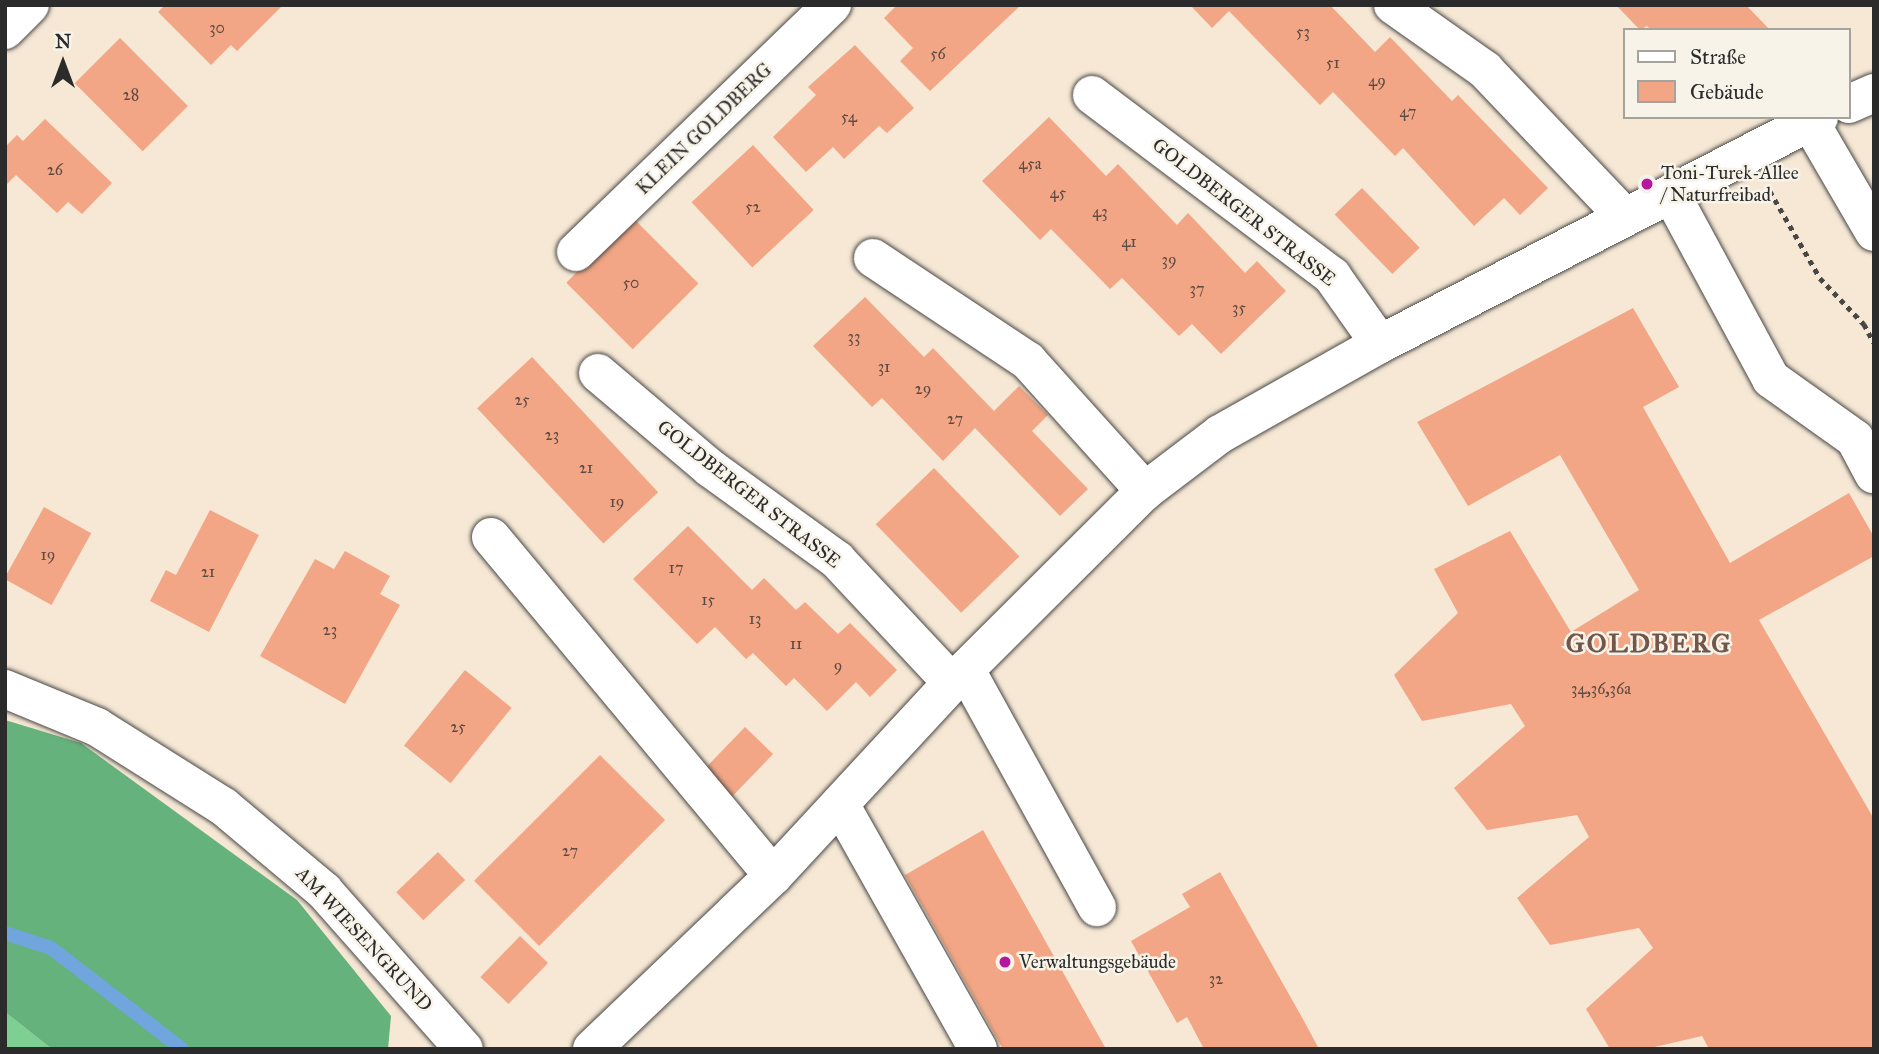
<!DOCTYPE html>
<meta charset="utf-8">
<style>
body{margin:0}
#map{position:relative;width:1879px;height:1054px;overflow:hidden;background:#f6e8d5;font-family:"IM FELL Great Primer",serif}
div>[style]{position:absolute}
[style*='--x']{left:calc(var(--x)*1px);top:calc(var(--y)*1px);width:calc(var(--w)*1px);rotate:calc(var(--a)*1deg)}
.green>*{inset:0;background:#7dd092}
.forest>*{inset:0;background:#66b27c}
.stream>*{height:14px;margin:-7px;padding:0 7px;transform-origin:7px;border-radius:7px;background:#71a5dd}
.building>*{inset:0;background:#f2a685;transform-origin:0 0}
.path>*{height:4.5px;margin-top:-2.25px;transform-origin:0;background:repeating-linear-gradient(90deg,#494744 0 5px,transparent 0 10px)}
.roads{filter:drop-shadow(0 0 2px #494744) drop-shadow(0 0 2px #494744)}
.minor>*{height:38px;margin:-19px;padding:0 19px;transform-origin:19px;border-radius:19px;background:#fff}
.dots>*{width:19px;height:19px;translate:-50% -50%;box-sizing:border-box;border:4px solid #f7f3e8;border-radius:50%}
span{translate:-50% -50%;white-space:nowrap;text-align:center;line-height:1.15;-webkit-text-stroke:5px #f7f3e8;paint-order:stroke}
.number-label{font-size:16px;color:#5d4a42}
.number-label span{-webkit-text-stroke-width:0}
.street-label{font-size:19px;color:#2b2b2b}
.poi-label{font-size:19px;color:#2b2b2b}
.left{translate:0 -50%;text-align:left}
.district-label{font-size:26px;color:#71564a;font-weight:700;letter-spacing:2px}
.frame{position:absolute;inset:0;border:7px solid #2b2b2b;pointer-events:none}
.legend{position:absolute;left:1623px;top:28px;width:228px;height:91px;box-sizing:border-box;background:#f7f3e8;border:2px solid #a5a39c;margin:0;padding:9px 12px;list-style:none;font-size:21px;color:#2b2b2b}
.legend li{display:flex;align-items:center;gap:14px;height:35px}
.legend b{width:35px;border:2px solid #a5a39c}
.north{position:absolute;left:28px;top:28px;width:70px;height:70px;-webkit-text-stroke:5px #f7f3e8;paint-order:stroke;rotate:0deg;font-size:19px;font-weight:700;line-height:28px;text-align:center;color:#2b2b2b}
.north::after{content:'';display:block;margin:auto;width:24px;height:32px;background:#2b2b2b;clip-path:polygon(50% 0,100% 100%,50% 72%,0 100%)}
</style>
<div id="map">
<div class="green">
<i style="clip-path:polygon(5px 1012px,52px 1049px,5px 1049px)"></i>
</div>
<div class="forest">
<i style="clip-path:polygon(5px 720px,81px 743px,297px 900px,391px 1016px,388px 1049px,52px 1049px,5px 1012px)"></i>
</div>
<div class="stream">
<i style="--x:5;--y:933;--w:48;--a:18.1"></i>
<i style="--x:51;--y:948;--w:165;--a:37.6"></i>
</div>
<div class="building">
<i style="clip-path:polygon(165px 5px,283px 5px,237px 51px,231px 45px,211px 65px,158px 12px)"></i>
<i style="clip-path:polygon(897px 5px,1021px 5px,930px 91px,900px 61px,913px 48px,884px 18px)"></i>
<i style="clip-path:polygon(1190px 5px,1330px 5px,1375px 52px,1390px 37px,1452px 101px,1458px 95px,1548px 188px,1520px 215px,1504px 198px,1474px 226px,1403px 148px,1395px 156px,1333px 92px,1320px 105px,1229px 11px,1212px 28px)"></i>
<i style="clip-path:polygon(1616px 5px,1746px 5px,1770px 30px,1651px 30px,1647px 26px,1640px 30px)"></i>
<i style="left:120px;top:38px;width:96px;height:64px;rotate:45deg"></i>
<i style="clip-path:polygon(855px 45px,914px 108px,887px 133px,879px 126px,844px 159px,833px 147px,806px 172px,773px 137px,816px 95px,808px 87px)"></i>
<i style="clip-path:polygon(1049px 117px,1106px 176px,1118px 164px,1177px 225px,1188px 213px,1245px 273px,1257px 261px,1286px 291px,1221px 354px,1192px 324px,1179px 336px,1122px 278px,1110px 289px,1051px 229px,1040px 240px,982px 181px)"></i>
<i style="clip-path:polygon(45px 119px,112px 183px,82px 214px,68px 202px,57px 213px,16px 175px,5px 186px,5px 147px,17px 135px,23px 141px)"></i>
<i style="left:753px;top:145px;width:89px;height:84px;rotate:47deg"></i>
<i style="left:1362px;top:188px;width:83px;height:38px;rotate:46deg"></i>
<i style="left:632px;top:217px;width:94px;height:93px;rotate:45deg"></i>
<i style="clip-path:polygon(865px 297px,924px 357px,933px 348px,994px 411px,1019px 386px,1048px 415px,1032px 431px,1088px 489px,1060px 516px,975px 428px,943px 461px,882px 398px,872px 407px,813px 346px)"></i>
<i style="clip-path:polygon(1633px 308px,1679px 387px,1643px 407px,1730px 563px,1849px 493px,1874px 537px,1874px 556px,1759px 620px,1874px 819px,1874px 1049px,1709px 1049px,1702px 1036px,1646px 1049px,1610px 1049px,1586px 1009px,1653px 948px,1639px 928px,1550px 945px,1517px 898px,1589px 837px,1577px 815px,1487px 830px,1454px 788px,1525px 726px,1511px 704px,1422px 721px,1394px 675px,1458px 613px,1434px 569px,1510px 531px,1571px 632px,1639px 590px,1560px 455px,1468px 506px,1417px 422px)"></i>
<i style="left:532px;top:357px;width:185px;height:75px;rotate:47deg"></i>
<i style="left:934px;top:468px;width:123px;height:81px;rotate:46deg"></i>
<i style="left:44px;top:507px;width:54px;height:82px;rotate:29deg"></i>
<i style="clip-path:polygon(210px 510px,259px 535px,209px 632px,150px 601px,166px 570px,176px 575px)"></i>
<i style="clip-path:polygon(688px 526px,752px 590px,764px 578px,796px 610px,805px 602px,838px 634px,850px 623px,897px 670px,870px 697px,856px 682px,827px 711px,794px 678px,786px 686px,753px 653px,746px 659px,715px 627px,697px 644px,633px 579px)"></i>
<i style="clip-path:polygon(345px 551px,390px 576px,380px 594px,400px 605px,345px 704px,260px 656px,315px 559px,334px 569px)"></i>
<i style="left:465px;top:670px;width:60px;height:97px;rotate:39deg"></i>
<i style="left:745px;top:727px;width:39px;height:62px;rotate:44deg"></i>
<i style="left:600px;top:755px;width:92px;height:178px;rotate:45deg"></i>
<i style="clip-path:polygon(983px 830px,1106px 1049px,1003px 1049px,905px 875px)"></i>
<i style="left:438px;top:852px;width:39px;height:58px;rotate:46deg"></i>
<i style="clip-path:polygon(1220px 872px,1304px 1021px,1319px 1049px,1204px 1049px,1187px 1017px,1177px 1023px,1131px 941px,1190px 907px,1182px 894px)"></i>
<i style="left:520px;top:936px;width:39px;height:57px;rotate:44deg"></i>
</div>
<div class="path">
<i style="--x:1770;--y:191;--w:100;--a:60.1"></i>
<i style="--x:1820;--y:278;--w:64;--a:46.3"></i>
<i style="--x:1864;--y:324;--w:21;--a:62"></i>
</div>
<div class="roads">
<div class="minor">
<i style="--x:1393;--y:5;--w:113;--a:35.2"></i>
<i style="--x:1485;--y:70;--w:203;--a:46.4"></i>
<i style="--x:5;--y:30;--w:35;--a:-45"></i>
<i style="--x:1092;--y:95;--w:301;--a:37"></i>
<i style="--x:1332;--y:276;--w:83;--a:54.8"></i>
<i style="--x:1849;--y:104;--w:27;--a:-24"></i>
<i style="--x:1810;--y:122;--w:127;--a:59.8"></i>
<i style="--x:1671;--y:194;--w:210;--a:61.6"></i>
<i style="--x:1771;--y:379;--w:103;--a:35.5"></i>
<i style="--x:1855;--y:439;--w:40;--a:62"></i>
<i style="--x:576;--y:252;--w:356;--a:-44"></i>
<i style="--x:873;--y:258;--w:186;--a:33.6"></i>
<i style="--x:1028;--y:361;--w:175;--a:48"></i>
<i style="--x:598;--y:373;--w:147;--a:40.3"></i>
<i style="--x:710;--y:468;--w:157;--a:35.9"></i>
<i style="--x:837;--y:560;--w:168;--a:46.9"></i>
<i style="--x:491;--y:537;--w:441;--a:50.2"></i>
<i style="--x:966;--y:670;--w:271;--a:61.1"></i>
<i style="--x:5;--y:689;--w:100;--a:22.4"></i>
<i style="--x:97;--y:727;--w:150;--a:32.2"></i>
<i style="--x:224;--y:807;--w:131;--a:40"></i>
<i style="--x:324;--y:891;--w:211;--a:48.5"></i>
<i style="--x:840;--y:804;--w:281;--a:60.6"></i>
<i style="--x:592;--y:1049;--w:250;--a:-43.7"></i>
<i style="--x:773;--y:876;--w:263;--a:-47.2"></i>
<i style="--x:952;--y:683;--w:272;--a:-44.9"></i>
<i style="--x:1145;--y:491;--w:94;--a:-37.2"></i>
<i style="--x:1220;--y:434;--w:184;--a:-29.4"></i>
<i style="--x:1380;--y:344;--w:494;--a:-27.3"></i>
</div>
</div>
<div class="dots">
<i style="left:1647px;top:184px;background:#b5179e"></i>
<i style="left:1005px;top:962px;background:#b5179e"></i>
</div>
<div class="number-label">
<span style="left:217px;top:28px">30</span>
<span style="left:1303px;top:32px">53</span>
<span style="left:938px;top:54px">56</span>
<span style="left:1333px;top:63px">51</span>
<span style="left:1377px;top:81px">49</span>
<span style="left:131px;top:95px">28</span>
<span style="left:1408px;top:112px">47</span>
<span style="left:849px;top:117px">54</span>
<span style="left:1030px;top:164px">45a</span>
<span style="left:55px;top:170px">26</span>
<span style="left:1058px;top:193px">45</span>
<span style="left:753px;top:207px">52</span>
<span style="left:1100px;top:212px">43</span>
<span style="left:1129px;top:242px">41</span>
<span style="left:1169px;top:260px">39</span>
<span style="left:631px;top:283px">50</span>
<span style="left:1197px;top:289px">37</span>
<span style="left:1239px;top:308px">35</span>
<span style="left:854px;top:337px">33</span>
<span style="left:884px;top:367px">31</span>
<span style="left:923px;top:389px">29</span>
<span style="left:522px;top:400px">25</span>
<span style="left:955px;top:419px">27</span>
<span style="left:552px;top:435px">23</span>
<span style="left:586px;top:468px">21</span>
<span style="left:617px;top:502px">19</span>
<span style="left:48px;top:555px">19</span>
<span style="left:676px;top:568px">17</span>
<span style="left:208px;top:572px">21</span>
<span style="left:708px;top:600px">15</span>
<span style="left:755px;top:619px">13</span>
<span style="left:330px;top:630px">23</span>
<span style="left:796px;top:644px">11</span>
<span style="left:838px;top:666px">9</span>
<span style="left:1601px;top:689px">34,36,36a</span>
<span style="left:458px;top:727px">25</span>
<span style="left:570px;top:851px">27</span>
<span style="left:1216px;top:979px">32</span>
</div>
<div class="street-label">
<span style="left:704px;top:129px;rotate:-44deg">KLEIN GOLDBERG</span>
<span style="left:1244px;top:212px;rotate:38deg">GOLDBERGER STRASSE</span>
<span style="left:749px;top:494px;rotate:38deg">GOLDBERGER STRASSE</span>
<span style="left:364px;top:939px;rotate:47deg">AM WIESENGRUND</span>
</div>
<div class="poi-label">
<span class="left" style="left:1661px;top:184px">Toni-Turek-Allee<br>/ Naturfreibad</span>
<span class="left" style="left:1019px;top:962px">Verwaltungsgebäude</span>
</div>
<div class="district-label">
<span style="left:1649px;top:644px">GOLDBERG</span>
</div>
<div class="frame"></div>
<ul class="legend">
<li><b style="height:9px;background:#fff"></b>Straße</li>
<li><b style="height:19px;background:#f2a685"></b>Gebäude</li>
</ul>
<div class="north">N</div>
</div>
